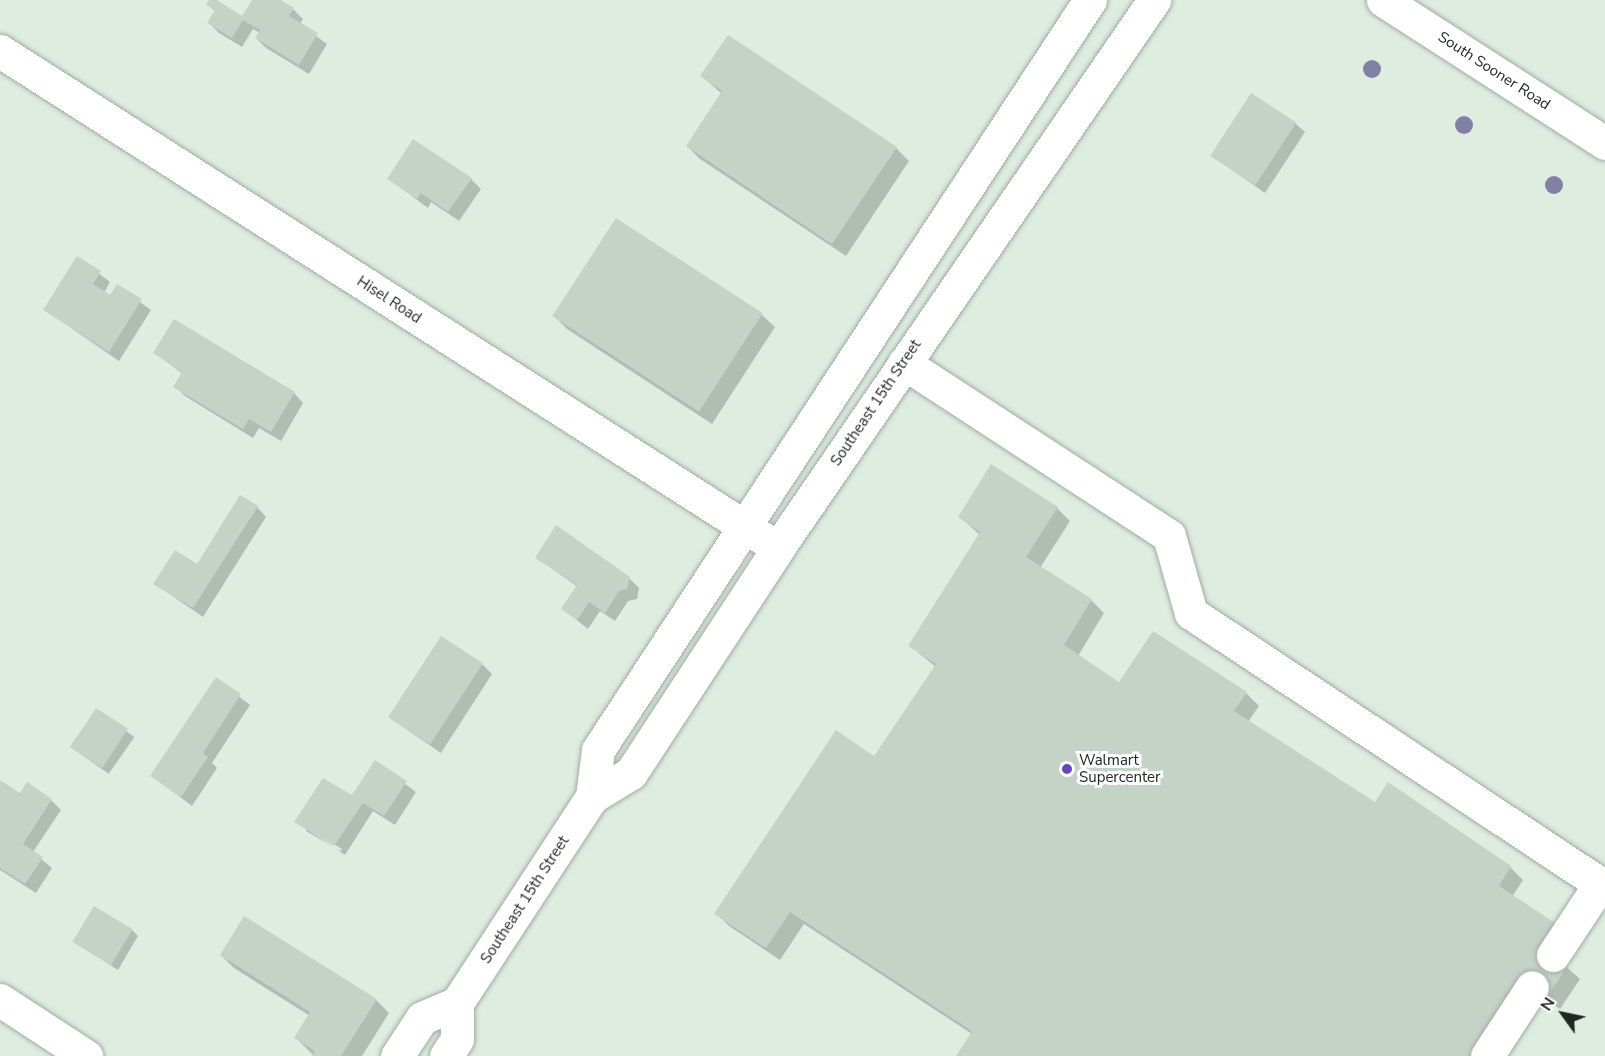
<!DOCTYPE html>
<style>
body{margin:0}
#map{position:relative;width:1605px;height:1056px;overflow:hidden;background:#deede0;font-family:"Nunito Sans",sans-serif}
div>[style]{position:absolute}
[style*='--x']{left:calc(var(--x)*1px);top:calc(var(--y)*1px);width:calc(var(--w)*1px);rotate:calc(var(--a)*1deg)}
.shadow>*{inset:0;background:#0003;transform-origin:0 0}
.building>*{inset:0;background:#c5d3c7;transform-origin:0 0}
.roads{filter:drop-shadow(0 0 2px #9fada1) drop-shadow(0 0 2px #9fada1)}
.minor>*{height:33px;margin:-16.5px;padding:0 16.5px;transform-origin:16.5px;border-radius:16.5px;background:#fff}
.major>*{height:33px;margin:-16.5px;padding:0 16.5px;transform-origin:16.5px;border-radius:16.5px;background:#fff}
.trees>*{width:18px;height:18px;margin:-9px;border-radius:50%;background:#8380a5}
.dots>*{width:16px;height:16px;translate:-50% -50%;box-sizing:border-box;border:3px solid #fff;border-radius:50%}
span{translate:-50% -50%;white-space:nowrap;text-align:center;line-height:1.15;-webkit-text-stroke:6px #fff;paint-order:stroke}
.street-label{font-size:15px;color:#212622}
.poi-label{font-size:15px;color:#212622}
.left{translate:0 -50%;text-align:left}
.north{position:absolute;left:1533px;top:984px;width:60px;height:60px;-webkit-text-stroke:4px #fff;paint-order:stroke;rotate:303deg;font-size:16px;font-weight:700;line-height:24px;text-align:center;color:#212622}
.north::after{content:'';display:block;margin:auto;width:21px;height:27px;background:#212622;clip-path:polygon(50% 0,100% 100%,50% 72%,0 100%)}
</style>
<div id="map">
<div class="shadow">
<i style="clip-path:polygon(210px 0,243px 18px,254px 0,278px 0,293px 9px,303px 19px,300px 24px,327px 44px,309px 74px,266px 48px,256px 38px,260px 33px,253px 29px,242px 47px,219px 33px,209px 23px,216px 12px,208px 5px)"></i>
<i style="clip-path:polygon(702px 76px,896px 148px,909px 161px,846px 256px,700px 159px,687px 146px,722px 94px)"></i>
<i style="clip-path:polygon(1295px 123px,1305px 132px,1265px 193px,1212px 156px)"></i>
<i style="clip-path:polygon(389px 179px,471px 179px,481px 189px,459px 221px,431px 202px,428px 208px)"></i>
<i style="clip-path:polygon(78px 258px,110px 282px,104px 293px,111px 297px,118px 286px,151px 310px,119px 361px,45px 310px)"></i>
<i style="clip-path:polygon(762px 315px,775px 327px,712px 424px,567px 329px,554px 316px)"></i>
<i style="clip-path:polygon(155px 353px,294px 393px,303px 403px,281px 441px,259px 428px,253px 438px,185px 396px,175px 386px,183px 374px)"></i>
<i style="clip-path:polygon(257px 507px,266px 517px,203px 617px,155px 584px,198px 566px)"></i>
<i style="clip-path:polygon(1057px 508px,1070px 521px,1040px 568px,1091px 600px,1104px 613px,1078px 656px,1120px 684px,1246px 693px,1259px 706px,1248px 722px,1376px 804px,1510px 867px,1523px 880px,1512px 897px,1554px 956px,1580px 979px,1560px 1009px,1534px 992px,958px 1056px,972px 1034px,804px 924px,780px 960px,729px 926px,716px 913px,874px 759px,936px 667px,910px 646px,980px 535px,959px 516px)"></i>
<i style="clip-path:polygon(537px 558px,629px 578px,639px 588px,637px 599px,628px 601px,615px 621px,600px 611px,588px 629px,563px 609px,578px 587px)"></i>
<i style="clip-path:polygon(482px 664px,492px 674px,441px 753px,390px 718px)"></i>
<i style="clip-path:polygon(216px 679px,250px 705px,212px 763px,217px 768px,192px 806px,152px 776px)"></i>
<i style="left:96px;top:710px;width:47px;height:45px;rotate:35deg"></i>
<i style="clip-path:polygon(evenodd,376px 762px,416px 792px,395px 825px,373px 811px,345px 855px,296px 822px,353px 797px,376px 762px,306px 827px,342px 849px,340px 851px,306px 831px,306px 827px)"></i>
<i style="clip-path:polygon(0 781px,20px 795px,51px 800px,61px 810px,33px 852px,52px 868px,36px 893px,0 870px)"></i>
<i style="clip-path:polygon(132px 930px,138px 936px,118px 970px,75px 942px)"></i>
<i style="clip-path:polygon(221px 955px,376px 1000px,389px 1013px,362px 1056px,314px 1056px,296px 1038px,310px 1016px,234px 968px)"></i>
</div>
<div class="building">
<i style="clip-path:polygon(209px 0,217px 0,242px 16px,252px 0,281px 0,294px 8px,289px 16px,318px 33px,299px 65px,255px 38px,260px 30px,243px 20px,232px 38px,207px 23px,215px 10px,206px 5px)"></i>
<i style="clip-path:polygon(728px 35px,897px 147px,832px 244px,686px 146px,722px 91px,700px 76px)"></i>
<i style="left:1251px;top:93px;width:54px;height:75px;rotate:33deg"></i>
<i style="clip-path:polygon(413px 139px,472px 178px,448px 212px,421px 193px,417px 199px,387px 179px)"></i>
<i style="left:616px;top:218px;width:175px;height:117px;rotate:33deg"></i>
<i style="clip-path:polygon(77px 256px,101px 271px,93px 284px,110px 295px,117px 284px,142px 299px,109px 352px,43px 310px)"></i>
<i style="clip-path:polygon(174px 319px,295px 392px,271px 432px,249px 419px,243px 429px,173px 387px,182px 372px,153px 353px)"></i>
<i style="clip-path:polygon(991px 464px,1058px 507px,1026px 557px,1092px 599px,1064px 645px,1119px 682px,1153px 631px,1247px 692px,1234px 711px,1375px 802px,1388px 782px,1511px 866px,1499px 886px,1555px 923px,1539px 946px,1568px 965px,1547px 997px,1520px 980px,1471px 1056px,956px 1056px,972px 1031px,790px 912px,766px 948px,714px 914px,836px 730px,874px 756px,936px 664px,908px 646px,980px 532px,958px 517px)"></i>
<i style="clip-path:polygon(240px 495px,258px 506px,193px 608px,153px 584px,175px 550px,197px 564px)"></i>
<i style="clip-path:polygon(556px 525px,630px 577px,627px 589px,619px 591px,605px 613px,589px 602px,577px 620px,561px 609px,577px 585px,535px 558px)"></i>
<i style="left:441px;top:636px;width:50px;height:97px;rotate:33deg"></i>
<i style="clip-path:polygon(216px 677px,241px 694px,203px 753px,208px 757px,181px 797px,150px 776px)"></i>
<i style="left:96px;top:708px;width:38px;height:47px;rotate:33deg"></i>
<i style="clip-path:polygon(375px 760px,407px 781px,384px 816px,363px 803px,334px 846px,294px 822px,323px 778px,352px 795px)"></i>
<i style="clip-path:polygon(0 780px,20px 793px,27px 782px,52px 799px,23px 844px,43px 857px,25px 884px,0 868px)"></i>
<i style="left:94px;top:906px;width:45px;height:42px;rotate:31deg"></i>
<i style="clip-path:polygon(244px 916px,377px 999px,341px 1056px,312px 1056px,315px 1051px,294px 1038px,310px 1012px,220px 955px)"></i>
</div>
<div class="roads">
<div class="minor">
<i style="--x:0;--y:51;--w:923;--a:32.57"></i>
<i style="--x:904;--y:363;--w:316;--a:33.1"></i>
<i style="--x:1169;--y:536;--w:80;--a:74.1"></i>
<i style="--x:1191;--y:613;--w:496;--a:33.5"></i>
<i style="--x:1553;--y:955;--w:85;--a:-56.5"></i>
<i style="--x:0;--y:1000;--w:103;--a:33.1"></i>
<i style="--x:1487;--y:1056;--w:82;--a:-56.9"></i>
</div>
<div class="major">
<i style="--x:1383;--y:0;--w:264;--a:32.8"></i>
<i style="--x:592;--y:797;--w:47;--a:-82.7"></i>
<i style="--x:598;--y:750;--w:897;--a:-56.74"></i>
<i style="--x:397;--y:1056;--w:45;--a:-56.7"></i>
<i style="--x:422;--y:1018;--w:38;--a:-23"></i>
<i style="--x:446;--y:1056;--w:20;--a:-57"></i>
<i style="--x:457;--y:1039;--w:36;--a:-90"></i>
<i style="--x:457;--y:1003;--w:246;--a:-56.8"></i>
<i style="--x:592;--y:797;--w:46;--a:-31.6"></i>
<i style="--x:631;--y:773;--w:269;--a:-56.8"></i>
<i style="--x:778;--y:548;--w:665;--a:-55.54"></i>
</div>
</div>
<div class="trees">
<i style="left:1372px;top:69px"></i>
<i style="left:1464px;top:125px"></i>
<i style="left:1554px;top:185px"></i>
</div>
<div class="dots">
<i style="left:1067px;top:769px;background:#6347c0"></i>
</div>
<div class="street-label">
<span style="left:1494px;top:71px;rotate:33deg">South Sooner Road</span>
<span style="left:389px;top:300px;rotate:33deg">Hisel Road</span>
<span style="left:876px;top:403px;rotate:-56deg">Southeast 15th Street</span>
<span style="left:525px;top:900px;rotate:-57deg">Southeast 15th Street</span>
</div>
<div class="poi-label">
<span class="left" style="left:1079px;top:769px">Walmart<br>Supercenter</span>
</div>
<div class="north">N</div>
</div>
